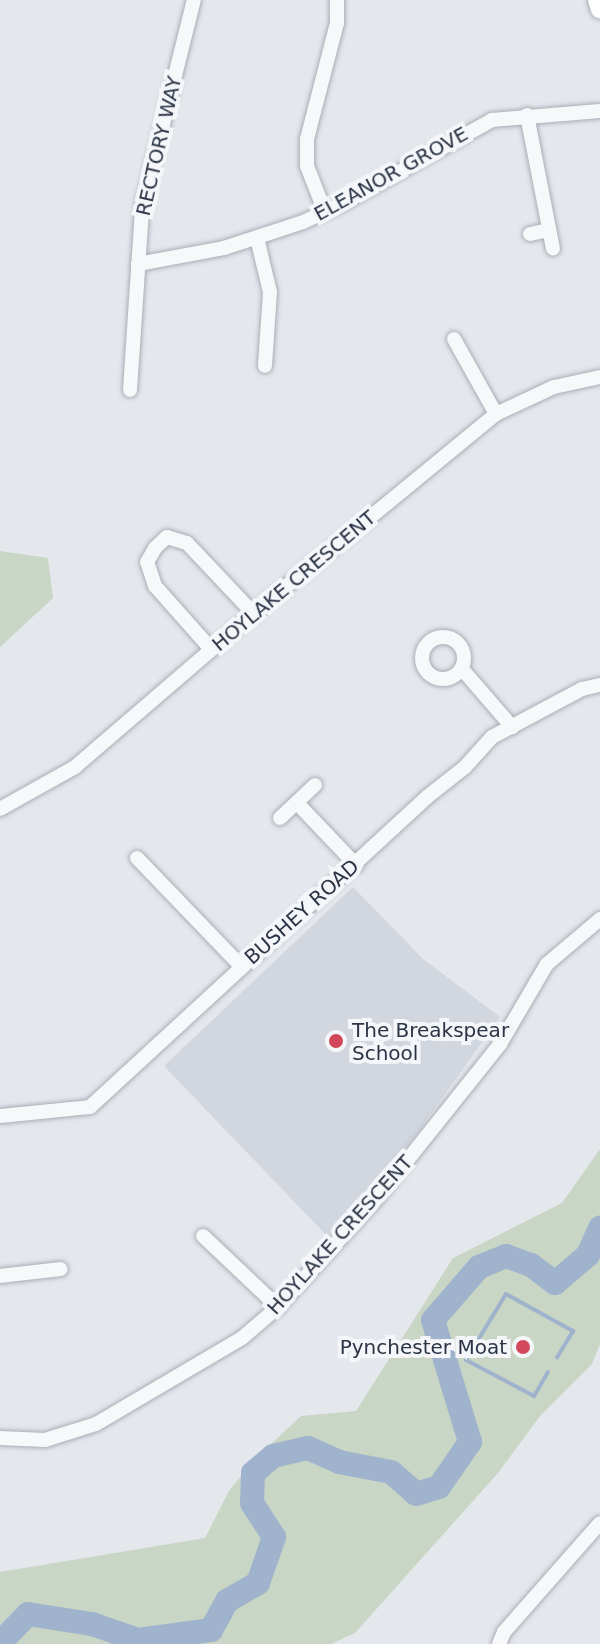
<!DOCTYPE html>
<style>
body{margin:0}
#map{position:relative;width:600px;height:1644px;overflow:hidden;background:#e4e7ec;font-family:"DejaVu Sans",sans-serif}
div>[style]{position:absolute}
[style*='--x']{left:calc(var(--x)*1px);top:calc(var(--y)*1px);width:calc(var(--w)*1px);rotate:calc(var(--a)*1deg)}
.built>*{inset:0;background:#d2d6de}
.green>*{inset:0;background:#c9d6c5}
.stream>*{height:4px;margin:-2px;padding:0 2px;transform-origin:2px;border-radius:2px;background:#9fb4cc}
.river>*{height:24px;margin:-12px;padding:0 12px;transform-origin:12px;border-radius:12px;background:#9fb4cc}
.roads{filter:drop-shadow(0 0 2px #a9aeb7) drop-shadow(0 0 2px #a9aeb7)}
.minor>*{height:14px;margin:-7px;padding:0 7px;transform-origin:7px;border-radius:7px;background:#f7f8fa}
.minor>.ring{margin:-7px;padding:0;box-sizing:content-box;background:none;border:14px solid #f7f8fa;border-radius:50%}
.major>*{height:18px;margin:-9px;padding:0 9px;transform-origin:9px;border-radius:9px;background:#fff}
.dots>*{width:22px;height:22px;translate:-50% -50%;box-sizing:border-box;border:4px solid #f4f6f9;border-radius:50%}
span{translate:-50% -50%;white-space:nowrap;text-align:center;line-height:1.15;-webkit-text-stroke:8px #f4f6f9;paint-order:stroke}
.street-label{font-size:20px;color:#2b3445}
.poi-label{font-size:20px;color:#2b3445}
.left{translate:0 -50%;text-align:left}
.right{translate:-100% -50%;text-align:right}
</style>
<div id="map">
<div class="built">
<i style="clip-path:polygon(353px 887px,423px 959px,500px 1017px,418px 1132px,329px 1238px,164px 1066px)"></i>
</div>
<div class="green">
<i style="clip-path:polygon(0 551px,48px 558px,53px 598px,0 647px)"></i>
<i style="clip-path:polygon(600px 1149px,600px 1344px,592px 1364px,540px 1416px,498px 1473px,355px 1633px,331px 1644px,0 1644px,0 1572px,205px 1538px,229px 1491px,255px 1459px,301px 1416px,356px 1411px,453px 1258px,562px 1203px)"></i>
</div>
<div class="stream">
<i style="--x:548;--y:1372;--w:28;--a:120"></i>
<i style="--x:534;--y:1396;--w:77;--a:-152.1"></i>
<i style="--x:466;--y:1360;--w:77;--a:-58.8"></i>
<i style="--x:506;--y:1294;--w:77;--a:28.9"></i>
<i style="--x:573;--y:1331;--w:31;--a:121"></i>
</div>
<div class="river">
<i style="--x:0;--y:1643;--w:40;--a:-46"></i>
<i style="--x:28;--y:1614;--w:65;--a:8.9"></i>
<i style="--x:92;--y:1624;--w:49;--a:19.2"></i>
<i style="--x:138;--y:1640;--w:74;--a:-7.8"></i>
<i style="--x:211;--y:1630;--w:33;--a:-61"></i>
<i style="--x:227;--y:1601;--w:36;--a:-30"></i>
<i style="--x:258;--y:1583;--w:49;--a:-70.8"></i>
<i style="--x:274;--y:1537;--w:40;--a:-122.9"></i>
<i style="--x:252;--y:1503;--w:30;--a:-88"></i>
<i style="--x:253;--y:1473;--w:26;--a:-40"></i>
<i style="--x:273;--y:1456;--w:36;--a:-13"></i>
<i style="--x:308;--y:1448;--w:34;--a:24"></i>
<i style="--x:339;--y:1462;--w:53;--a:10.9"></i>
<i style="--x:391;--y:1472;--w:33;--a:41"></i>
<i style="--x:416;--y:1494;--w:24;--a:-17"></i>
<i style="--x:439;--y:1487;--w:55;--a:-55.4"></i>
<i style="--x:470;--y:1442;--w:127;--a:-106.9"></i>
<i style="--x:433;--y:1320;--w:70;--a:-49"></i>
<i style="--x:479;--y:1267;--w:29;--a:-22"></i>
<i style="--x:506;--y:1256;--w:27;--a:20"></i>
<i style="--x:531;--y:1265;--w:30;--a:37"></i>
<i style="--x:555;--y:1283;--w:43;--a:-40.3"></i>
<i style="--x:588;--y:1255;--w:30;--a:-66"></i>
</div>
<div class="roads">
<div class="minor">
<i style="--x:527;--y:115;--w:136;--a:79"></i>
<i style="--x:325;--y:212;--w:49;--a:-111.4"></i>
<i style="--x:307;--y:166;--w:27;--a:-90"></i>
<i style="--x:307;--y:139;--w:120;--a:-75.5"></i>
<i style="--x:337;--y:23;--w:23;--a:-90"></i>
<i style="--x:530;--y:234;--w:19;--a:-12"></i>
<i style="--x:257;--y:238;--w:56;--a:76.5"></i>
<i style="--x:270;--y:292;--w:74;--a:93.9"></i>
<i style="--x:138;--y:264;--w:87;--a:-10.5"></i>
<i style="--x:224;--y:248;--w:83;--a:-18.2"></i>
<i style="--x:303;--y:222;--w:45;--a:-24.9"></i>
<i style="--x:344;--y:203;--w:170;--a:-29.3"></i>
<i style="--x:492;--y:120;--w:108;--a:-4.8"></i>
<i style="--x:454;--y:339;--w:86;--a:60.8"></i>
<i style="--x:130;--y:390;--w:182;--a:-86.2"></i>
<i style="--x:142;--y:208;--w:214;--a:-76"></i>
<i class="ring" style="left:422px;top:637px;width:28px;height:28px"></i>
<i style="--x:211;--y:649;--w:84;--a:-131.6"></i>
<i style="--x:155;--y:586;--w:25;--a:-108"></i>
<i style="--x:147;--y:562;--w:16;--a:-60"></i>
<i style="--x:155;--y:548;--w:16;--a:-43"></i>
<i style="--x:167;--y:537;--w:21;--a:17"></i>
<i style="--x:187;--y:543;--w:98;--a:46.7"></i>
<i style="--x:462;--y:669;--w:77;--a:49.2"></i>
<i style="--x:297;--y:803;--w:86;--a:46.4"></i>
<i style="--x:0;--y:809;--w:86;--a:-29.2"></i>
<i style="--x:75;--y:767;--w:245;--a:-40.7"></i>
<i style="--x:261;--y:607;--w:304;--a:-39.4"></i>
<i style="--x:496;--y:414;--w:64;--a:-25"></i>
<i style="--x:554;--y:387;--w:47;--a:-12.3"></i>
<i style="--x:280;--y:818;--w:48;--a:-43.3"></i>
<i style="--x:137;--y:858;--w:151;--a:46.1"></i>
<i style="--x:0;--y:1116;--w:90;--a:-5.7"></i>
<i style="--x:90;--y:1107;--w:458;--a:-42.6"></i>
<i style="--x:427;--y:797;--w:48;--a:-38.3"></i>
<i style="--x:465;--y:767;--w:40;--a:-48"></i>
<i style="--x:492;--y:737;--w:102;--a:-28.1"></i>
<i style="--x:582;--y:689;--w:18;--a:-13"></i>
<i style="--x:203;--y:1236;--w:103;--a:43.4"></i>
<i style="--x:0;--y:1276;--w:61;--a:-6.5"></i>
<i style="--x:0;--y:1438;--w:45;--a:2.5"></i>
<i style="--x:45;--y:1440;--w:53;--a:-17.4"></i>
<i style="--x:96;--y:1424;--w:169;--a:-30.5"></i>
<i style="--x:242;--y:1338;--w:48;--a:-40.7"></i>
<i style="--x:278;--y:1307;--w:149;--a:-47.7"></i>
<i style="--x:378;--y:1197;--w:196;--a:-51.4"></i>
<i style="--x:500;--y:1044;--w:93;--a:-59.6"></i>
<i style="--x:547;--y:964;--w:70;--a:-40.3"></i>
<i style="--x:499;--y:1644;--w:13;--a:-67"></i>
<i style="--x:504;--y:1632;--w:145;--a:-48.6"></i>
</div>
<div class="major">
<i style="--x:597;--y:0;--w:10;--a:73"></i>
</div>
</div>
<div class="dots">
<i style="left:336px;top:1041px;background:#d1495b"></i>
<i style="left:523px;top:1347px;background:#d1495b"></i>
</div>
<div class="street-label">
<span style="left:159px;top:146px;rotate:-77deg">RECTORY WAY</span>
<span style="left:391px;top:174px;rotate:-29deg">ELEANOR GROVE</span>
<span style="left:294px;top:581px;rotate:-40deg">HOYLAKE CRESCENT</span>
<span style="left:302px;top:912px;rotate:-42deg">BUSHEY ROAD</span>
<span style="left:340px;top:1235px;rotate:-48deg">HOYLAKE CRESCENT</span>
</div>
<div class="poi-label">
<span class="left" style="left:352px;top:1042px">The Breakspear<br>School</span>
<span class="right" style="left:507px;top:1347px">Pynchester Moat</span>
</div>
</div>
